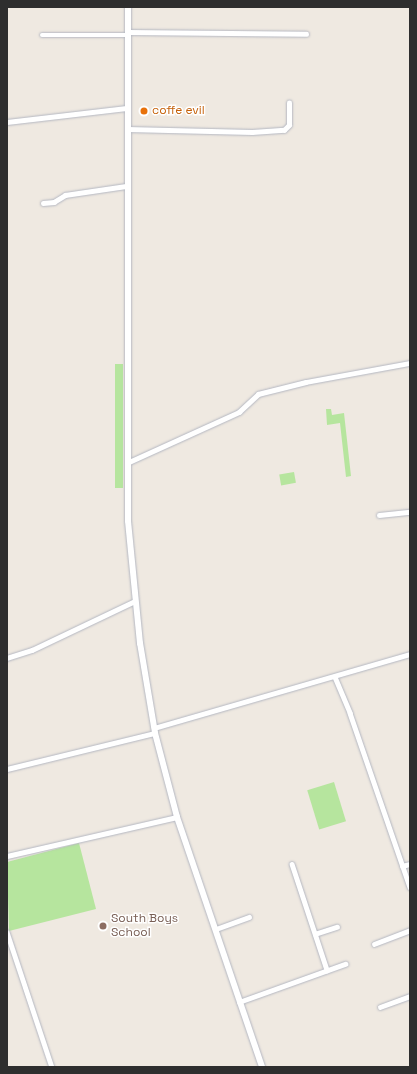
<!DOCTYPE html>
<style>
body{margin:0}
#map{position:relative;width:417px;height:1074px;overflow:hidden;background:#efe9e1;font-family:"Space Grotesk",sans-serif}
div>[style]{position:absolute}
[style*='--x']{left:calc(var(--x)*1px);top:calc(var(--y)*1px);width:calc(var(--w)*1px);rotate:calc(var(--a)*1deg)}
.green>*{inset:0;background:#b6e59e;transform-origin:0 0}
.roads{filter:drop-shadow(0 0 1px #b4b7c1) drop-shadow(0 0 1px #b4b7c1)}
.street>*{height:4.5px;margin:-2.25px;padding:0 2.25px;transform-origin:2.25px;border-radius:2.25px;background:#fff}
.secondary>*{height:6px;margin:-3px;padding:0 3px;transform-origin:3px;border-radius:3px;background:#fff}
.dots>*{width:11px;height:11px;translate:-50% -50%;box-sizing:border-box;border:2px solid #fff;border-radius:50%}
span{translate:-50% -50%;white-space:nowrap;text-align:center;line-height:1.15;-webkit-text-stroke:3px #fff;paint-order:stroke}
.food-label{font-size:12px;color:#c56008}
.left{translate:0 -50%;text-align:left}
.education-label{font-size:12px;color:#785e54}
.frame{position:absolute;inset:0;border:8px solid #2e2e2e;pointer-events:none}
</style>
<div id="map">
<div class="green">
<i style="left:115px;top:364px;width:8px;height:124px"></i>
<i style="clip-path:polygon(326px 409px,331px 409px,332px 415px,344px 413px,351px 476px,346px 477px,340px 423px,327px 425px)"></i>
<i style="left:294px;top:472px;width:11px;height:15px;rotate:80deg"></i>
<i style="left:334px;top:782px;width:41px;height:28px;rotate:73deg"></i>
<i style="clip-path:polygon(79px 843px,96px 909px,9px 931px,7px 862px)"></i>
</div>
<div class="roads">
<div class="street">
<i style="--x:128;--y:32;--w:178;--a:0.6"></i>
<i style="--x:42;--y:35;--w:86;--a:0"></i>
<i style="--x:7;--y:122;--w:120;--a:-6.7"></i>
<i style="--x:127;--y:129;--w:125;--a:1.4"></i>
<i style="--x:252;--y:132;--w:32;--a:-4"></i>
<i style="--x:284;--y:130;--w:7;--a:-45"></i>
<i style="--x:289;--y:125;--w:22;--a:-90"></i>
<i style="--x:43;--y:203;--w:11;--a:-5"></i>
<i style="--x:54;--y:202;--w:13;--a:-32"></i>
<i style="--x:65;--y:195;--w:63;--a:-8.3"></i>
<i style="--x:129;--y:462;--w:121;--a:-24.4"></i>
<i style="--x:239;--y:412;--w:26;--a:-43"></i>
<i style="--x:258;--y:394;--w:49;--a:-14"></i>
<i style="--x:306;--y:382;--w:106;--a:-10.4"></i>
<i style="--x:379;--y:515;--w:31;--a:-6"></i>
<i style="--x:7;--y:658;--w:26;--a:-18"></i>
<i style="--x:32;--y:650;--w:114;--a:-25.4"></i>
<i style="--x:335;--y:677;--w:39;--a:67"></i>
<i style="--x:350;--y:713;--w:184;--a:71"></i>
<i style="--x:154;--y:728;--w:266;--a:-16.1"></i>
<i style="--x:7;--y:769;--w:152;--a:-13.7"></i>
<i style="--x:7;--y:856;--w:174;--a:-12.9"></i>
<i style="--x:292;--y:864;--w:112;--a:71.7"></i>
<i style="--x:402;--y:866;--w:8;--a:-14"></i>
<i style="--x:216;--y:929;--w:35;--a:-20"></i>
<i style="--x:7;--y:932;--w:142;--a:71.6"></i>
<i style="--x:315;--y:934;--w:23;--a:-18"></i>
<i style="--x:374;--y:944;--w:39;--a:-21"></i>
<i style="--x:239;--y:1002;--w:113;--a:-19.7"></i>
<i style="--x:380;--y:1007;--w:32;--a:-20"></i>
</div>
<div class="secondary">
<i style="--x:128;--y:7;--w:514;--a:90"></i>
<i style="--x:128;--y:521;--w:123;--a:84.4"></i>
<i style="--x:140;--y:643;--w:91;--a:80.5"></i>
<i style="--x:155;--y:733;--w:87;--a:75.3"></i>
<i style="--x:177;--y:817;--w:264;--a:71.2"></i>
</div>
</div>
<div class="dots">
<i style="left:144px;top:111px;background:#e8710a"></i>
<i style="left:103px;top:926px;background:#8d6e63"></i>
</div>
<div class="food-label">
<span class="left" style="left:152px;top:111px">coffe evil</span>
</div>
<div class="education-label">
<span class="left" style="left:111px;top:926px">South Boys<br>School</span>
</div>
<div class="frame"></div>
</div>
